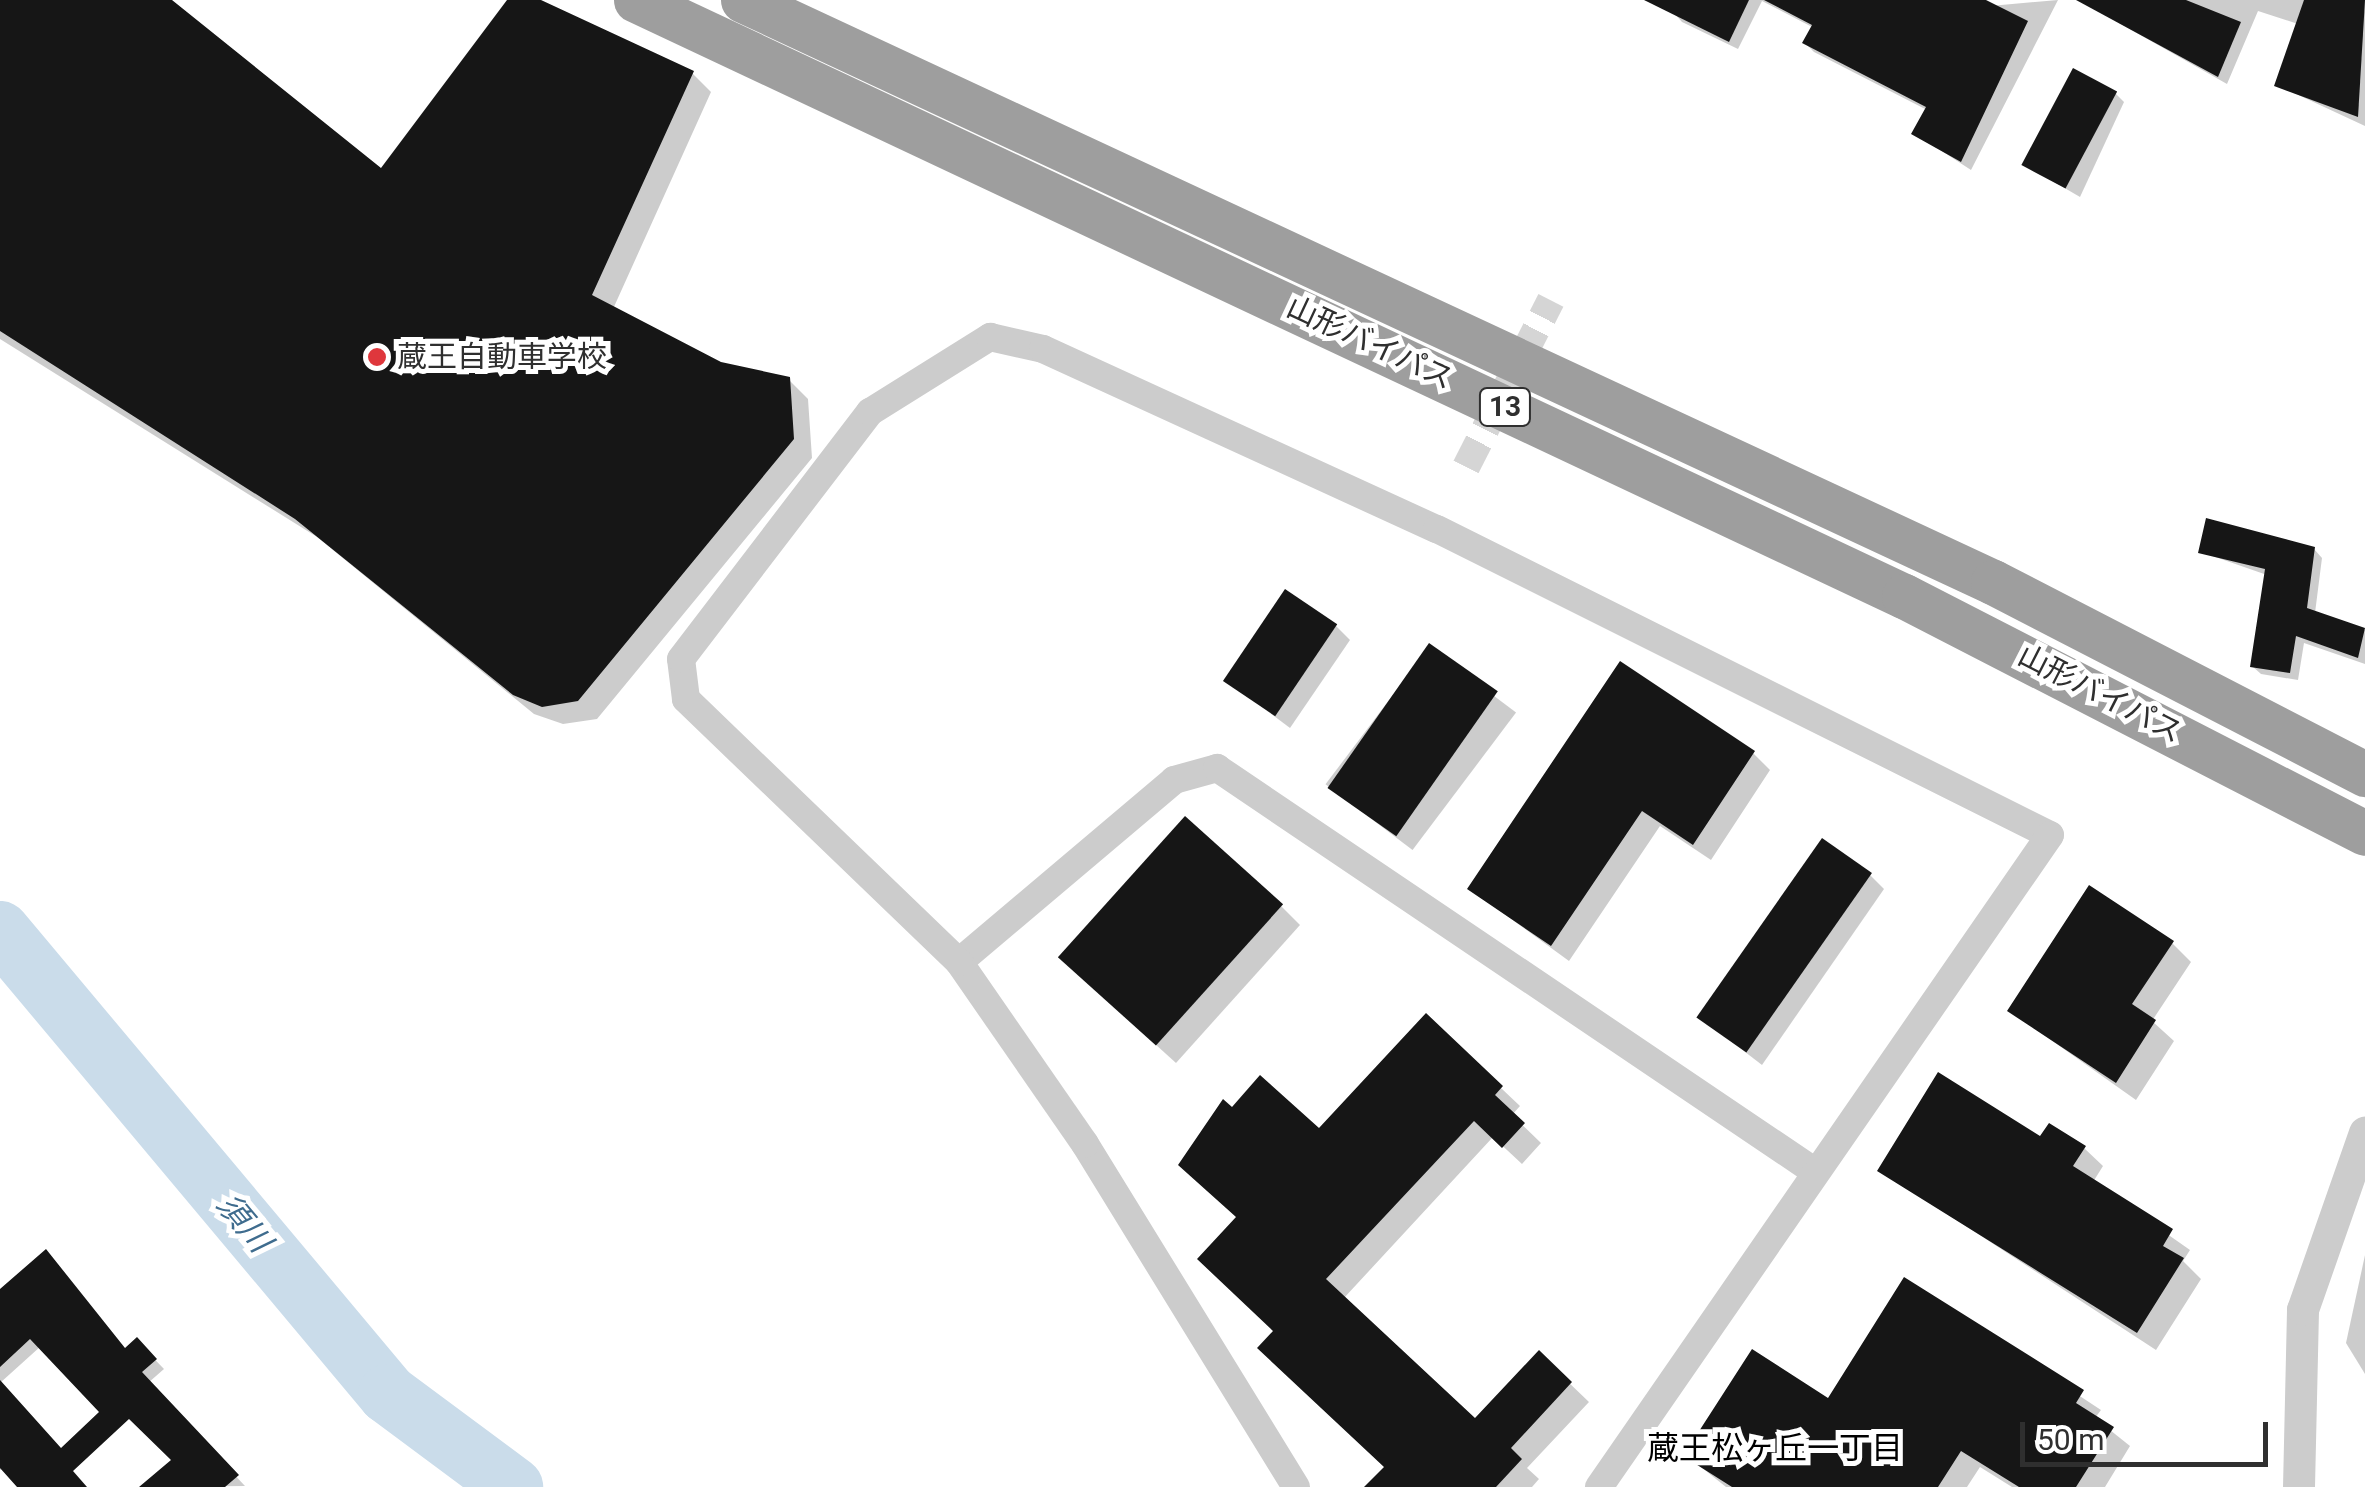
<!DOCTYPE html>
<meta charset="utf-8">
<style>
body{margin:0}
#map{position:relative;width:2365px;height:1487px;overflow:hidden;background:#fff;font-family:Roboto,"Noto Sans JP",sans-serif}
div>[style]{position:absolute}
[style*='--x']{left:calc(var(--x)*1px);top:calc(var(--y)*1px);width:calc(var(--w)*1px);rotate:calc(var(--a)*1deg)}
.shadow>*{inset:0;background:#0003;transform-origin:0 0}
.river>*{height:60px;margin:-30px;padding:0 30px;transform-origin:30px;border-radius:30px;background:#cadcea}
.building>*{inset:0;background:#161616;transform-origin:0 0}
.minor-tunnel>*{height:28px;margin-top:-14px;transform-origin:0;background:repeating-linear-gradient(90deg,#d5d5d5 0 28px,transparent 0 42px)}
.minor>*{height:28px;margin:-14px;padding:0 14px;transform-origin:14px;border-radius:14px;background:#ccc}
.tertiary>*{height:32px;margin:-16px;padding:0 16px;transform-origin:16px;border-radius:16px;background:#ccc}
.trunk>*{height:45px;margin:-22.5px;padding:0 22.5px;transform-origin:22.5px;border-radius:22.5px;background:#9e9e9e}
.dots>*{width:28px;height:28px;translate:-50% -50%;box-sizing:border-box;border:5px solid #fff;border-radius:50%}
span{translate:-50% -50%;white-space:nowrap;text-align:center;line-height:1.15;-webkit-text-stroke:10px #fff;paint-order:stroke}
.shield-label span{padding:2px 8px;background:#fff;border:2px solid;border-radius:8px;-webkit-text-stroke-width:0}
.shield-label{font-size:28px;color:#2f2f2f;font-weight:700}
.street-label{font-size:30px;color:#2f2f2f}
.poi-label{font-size:30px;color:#2f2f2f}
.left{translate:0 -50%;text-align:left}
.water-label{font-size:32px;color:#3f6c8e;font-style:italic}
.neighbourhood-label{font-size:32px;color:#000}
.scale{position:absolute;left:2020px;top:1422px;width:248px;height:45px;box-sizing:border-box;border:5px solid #2f2f2f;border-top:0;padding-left:12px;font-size:30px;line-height:35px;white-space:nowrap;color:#2f2f2f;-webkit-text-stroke:8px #fff;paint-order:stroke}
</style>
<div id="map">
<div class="shadow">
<i style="clip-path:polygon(0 0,168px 0,382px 172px,510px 0,535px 0,692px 73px,711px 92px,613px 309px,720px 364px,789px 380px,808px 399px,812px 458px,597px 719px,563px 724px,534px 714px,317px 537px,0 339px)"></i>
<i style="clip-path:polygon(1681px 0,1977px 0,1990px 6px,2058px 0,1971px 170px,1914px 133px,1927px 110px,1814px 52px,1805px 43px,1814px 28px,1762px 1px,1738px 49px,1682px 22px,1673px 12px)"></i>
<i style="clip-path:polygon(2116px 0,2365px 0,2365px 126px,2277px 85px,2298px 24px,2258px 11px,2227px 84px,2119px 23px)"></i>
<i style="clip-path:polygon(2115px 93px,2124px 102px,2080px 197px,2027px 166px)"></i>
<i style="clip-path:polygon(2314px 549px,2322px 558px,2315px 613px,2365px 630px,2365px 664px,2304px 643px,2298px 680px,2261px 674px,2252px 666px,2267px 575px,2201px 552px)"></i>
<i style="clip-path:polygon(1336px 626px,1350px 640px,1290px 728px,1226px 680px)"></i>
<i style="left:1429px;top:647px;width:109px;height:172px;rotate:37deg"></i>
<i style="clip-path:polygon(1753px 753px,1770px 770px,1711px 860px,1660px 826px,1569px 961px,1470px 889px)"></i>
<i style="clip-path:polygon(1870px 875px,1884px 889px,1762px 1065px,1701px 1018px)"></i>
<i style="clip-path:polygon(1281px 906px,1300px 925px,1176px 1063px,1080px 976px)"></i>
<i style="clip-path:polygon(2172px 943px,2191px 962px,2152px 1021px,2174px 1041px,2136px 1100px,2010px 1011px)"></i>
<i style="clip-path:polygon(1426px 1017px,1520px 1106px,1512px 1115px,1541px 1143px,1522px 1164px,1493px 1137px,1344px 1298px,1476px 1422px,1539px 1354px,1589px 1402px,1527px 1468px,1539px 1479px,1532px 1487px,1378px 1487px,1387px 1467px,1276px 1332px,1238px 1218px,1232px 1110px,1319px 1131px)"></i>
<i style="clip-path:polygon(2041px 1140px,2084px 1148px,2103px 1166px,2093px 1182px,2190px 1250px,2183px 1261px,2201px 1279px,2156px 1350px,1880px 1170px)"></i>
<i style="clip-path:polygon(2365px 1255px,2365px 1374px,2346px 1343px)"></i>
<i style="clip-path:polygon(1904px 1280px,2101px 1410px,2095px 1418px,2130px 1446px,2105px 1487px,2012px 1487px,1980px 1467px,1967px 1487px,1726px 1487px,1686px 1455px,1829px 1401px)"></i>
<i style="clip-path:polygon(0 1293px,126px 1351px,137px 1341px,164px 1369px,148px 1383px,245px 1486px,151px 1487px,174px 1461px,97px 1377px,41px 1346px,0 1383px,42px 1430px,0 1470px)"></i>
</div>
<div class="river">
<i style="--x:0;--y:931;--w:604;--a:50.04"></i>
<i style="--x:388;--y:1394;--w:156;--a:36.6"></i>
</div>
<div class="building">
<i style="clip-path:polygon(0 0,172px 0,381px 168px,507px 0,541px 0,694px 71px,592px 295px,721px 362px,790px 377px,794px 439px,578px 701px,542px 707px,513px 695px,295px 519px,0 331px)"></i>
<i style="clip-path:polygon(1644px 0,1749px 0,1729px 42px)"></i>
<i style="clip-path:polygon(1764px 0,1986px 0,2028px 21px,1961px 162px,1911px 134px,1926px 107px,1802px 43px,1812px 25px)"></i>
<i style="clip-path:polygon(2076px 0,2186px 0,2241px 22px,2218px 77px)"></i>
<i style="clip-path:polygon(2304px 0,2365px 0,2358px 117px,2274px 86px)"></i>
<i style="left:2073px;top:68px;width:50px;height:110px;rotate:28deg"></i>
<i style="clip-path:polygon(2206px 518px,2315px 547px,2307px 608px,2365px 628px,2358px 658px,2296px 636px,2290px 673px,2250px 667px,2265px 569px,2198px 553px)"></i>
<i style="left:1285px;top:589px;width:63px;height:111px;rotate:34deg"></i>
<i style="left:1429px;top:643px;width:84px;height:177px;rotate:35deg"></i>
<i style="clip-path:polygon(1620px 661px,1755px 751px,1693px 845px,1642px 811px,1551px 946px,1467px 889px)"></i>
<i style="left:1185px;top:816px;width:132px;height:190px;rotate:42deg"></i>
<i style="left:1822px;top:838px;width:61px;height:219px;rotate:35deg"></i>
<i style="clip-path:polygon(2089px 885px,2174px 941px,2132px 1004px,2156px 1020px,2116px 1083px,2007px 1011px)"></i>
<i style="clip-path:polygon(1426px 1013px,1503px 1086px,1495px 1095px,1525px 1123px,1502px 1148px,1474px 1121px,1326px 1279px,1475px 1418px,1539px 1350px,1572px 1382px,1511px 1448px,1522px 1459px,1496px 1487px,1364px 1487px,1384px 1467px,1257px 1348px,1273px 1331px,1197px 1259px,1236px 1217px,1178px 1165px,1223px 1099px,1232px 1107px,1260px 1075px,1319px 1128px)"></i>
<i style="clip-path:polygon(1938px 1072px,2040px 1136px,2049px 1123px,2086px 1146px,2073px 1166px,2173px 1229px,2163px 1246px,2184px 1258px,2137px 1333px,1877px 1171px)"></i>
<i style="clip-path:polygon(46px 1249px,125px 1348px,137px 1337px,157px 1359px,142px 1372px,239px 1475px,225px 1487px,139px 1487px,171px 1460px,129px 1419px,73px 1471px,87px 1487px,17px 1487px,0 1468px,0 1380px,61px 1448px,99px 1412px,30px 1339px,0 1367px,0 1289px)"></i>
<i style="clip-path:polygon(1904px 1277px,2084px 1390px,2076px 1403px,2114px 1427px,2076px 1487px,2019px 1487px,1961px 1451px,1938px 1487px,1732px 1487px,1683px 1456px,1752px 1349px,1828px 1398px)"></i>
</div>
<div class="minor-tunnel">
<i style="--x:1466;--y:467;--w:187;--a:-63"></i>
</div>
<div class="minor">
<i style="--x:959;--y:962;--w:282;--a:-40.2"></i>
<i style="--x:1174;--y:780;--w:45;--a:-15.6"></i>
<i style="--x:1217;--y:768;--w:720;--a:34.02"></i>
<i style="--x:1296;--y:1487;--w:403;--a:-121.6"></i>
<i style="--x:1085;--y:1144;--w:221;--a:-124.7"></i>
<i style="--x:959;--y:962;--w:379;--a:-136.1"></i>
<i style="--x:686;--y:699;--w:40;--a:-97.1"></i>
<i style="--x:681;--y:659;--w:311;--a:-52.6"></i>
<i style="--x:870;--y:412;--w:142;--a:-32"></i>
<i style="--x:990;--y:337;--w:54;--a:12.8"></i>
<i style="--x:1043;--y:349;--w:433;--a:24.6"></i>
<i style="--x:1437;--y:529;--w:685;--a:26.53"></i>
<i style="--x:2050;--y:835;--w:793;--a:124.67"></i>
</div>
<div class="tertiary">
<i style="--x:2299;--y:1487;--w:177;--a:-88.7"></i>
<i style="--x:2303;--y:1310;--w:188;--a:-70.7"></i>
</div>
<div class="trunk">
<i style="--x:636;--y:0;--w:1401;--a:25.18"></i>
<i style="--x:1904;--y:596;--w:518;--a:27.21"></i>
<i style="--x:743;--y:0;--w:1379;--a:24.97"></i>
<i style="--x:1993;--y:582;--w:419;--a:27.3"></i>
</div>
<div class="dots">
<i style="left:377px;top:357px;background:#df373c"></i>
</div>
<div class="shield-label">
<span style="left:1505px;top:407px">13</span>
</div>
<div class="street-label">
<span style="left:1370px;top:343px;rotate:25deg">山形バイパス</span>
<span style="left:2100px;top:694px;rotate:27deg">山形バイパス</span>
</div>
<div class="poi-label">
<span class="left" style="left:397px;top:357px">蔵王自動車学校</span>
</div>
<div class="water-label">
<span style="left:244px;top:1223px;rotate:50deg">須川</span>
</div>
<div class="neighbourhood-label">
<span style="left:1775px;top:1448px">蔵王松ヶ丘一丁目</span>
</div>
<div class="scale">50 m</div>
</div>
